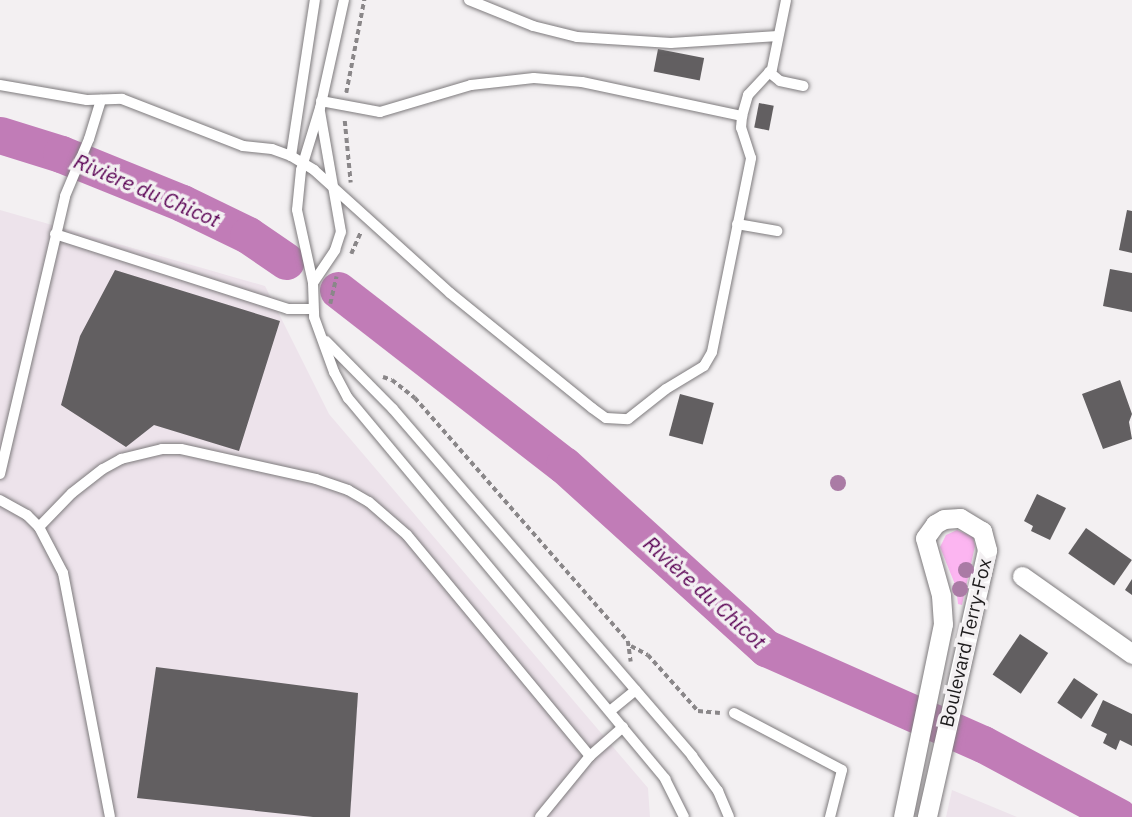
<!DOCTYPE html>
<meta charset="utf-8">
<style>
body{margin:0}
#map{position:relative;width:1132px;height:817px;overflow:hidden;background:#f3f0f2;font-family:"IBM Plex Sans",sans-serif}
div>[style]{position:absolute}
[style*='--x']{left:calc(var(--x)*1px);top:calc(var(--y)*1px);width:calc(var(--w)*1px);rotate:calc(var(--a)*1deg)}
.built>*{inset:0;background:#ede3eb}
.green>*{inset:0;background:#fcb5f1}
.river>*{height:37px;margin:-18.5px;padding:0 18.5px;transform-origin:18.5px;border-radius:18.5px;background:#c17cb7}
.building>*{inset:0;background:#625f61;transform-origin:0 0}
.path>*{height:3.5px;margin-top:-1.75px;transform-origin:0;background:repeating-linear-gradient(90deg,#8a8789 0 5px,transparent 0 8.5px)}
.roads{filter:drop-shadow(0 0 2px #7e7b7d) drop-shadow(0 0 2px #7e7b7d)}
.lane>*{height:10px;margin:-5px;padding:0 5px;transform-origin:5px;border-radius:5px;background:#fff}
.street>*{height:19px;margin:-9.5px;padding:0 9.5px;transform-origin:9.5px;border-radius:9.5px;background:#fff}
.trees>*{width:16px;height:16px;margin:-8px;border-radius:50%;background:#aa7ba5}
span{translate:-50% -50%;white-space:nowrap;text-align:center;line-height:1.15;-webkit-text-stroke:7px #f3f0f2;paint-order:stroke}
.street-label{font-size:19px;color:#1d1b1c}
.water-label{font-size:21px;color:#5a0254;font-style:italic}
</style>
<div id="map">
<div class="built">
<i style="clip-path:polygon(0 210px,265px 286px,329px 414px,648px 788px,650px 817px,0 817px)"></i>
<i style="clip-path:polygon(952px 790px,1017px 817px,946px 817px)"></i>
</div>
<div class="green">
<i style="clip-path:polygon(957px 530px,973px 537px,975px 546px,962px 605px,958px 604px,956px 587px,940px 547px,946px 535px)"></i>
</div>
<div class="river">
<i style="--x:0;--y:135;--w:64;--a:17.3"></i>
<i style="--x:61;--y:154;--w:131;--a:22"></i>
<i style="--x:182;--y:203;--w:73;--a:25.9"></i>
<i style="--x:248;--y:235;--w:46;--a:34.4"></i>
<i style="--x:338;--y:290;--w:286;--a:37.8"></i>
<i style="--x:564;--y:465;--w:273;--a:42.2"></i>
<i style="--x:766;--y:648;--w:237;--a:23.9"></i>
<i style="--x:983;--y:744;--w:154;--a:28.2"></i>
</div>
<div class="building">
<i style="left:658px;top:49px;width:47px;height:23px;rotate:11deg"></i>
<i style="left:759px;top:103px;width:15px;height:25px;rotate:11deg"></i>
<i style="clip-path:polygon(1127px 210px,1132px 211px,1132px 253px,1119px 250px)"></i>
<i style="clip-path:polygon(1110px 269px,1132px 273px,1132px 312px,1103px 306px)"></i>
<i style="clip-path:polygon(115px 270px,280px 321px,239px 451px,154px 425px,126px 447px,61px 405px,80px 336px)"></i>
<i style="clip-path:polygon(1120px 380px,1132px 414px,1129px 422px,1132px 439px,1103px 449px,1082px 394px)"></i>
<i style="left:680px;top:394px;width:35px;height:43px;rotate:15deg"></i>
<i style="clip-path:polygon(1037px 494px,1066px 508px,1050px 540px,1031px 531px,1033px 526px,1024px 521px)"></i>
<i style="left:1086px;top:528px;width:56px;height:31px;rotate:35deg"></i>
<i style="clip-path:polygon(1132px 579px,1132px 595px,1125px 590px)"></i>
<i style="left:1020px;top:634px;width:34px;height:49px;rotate:34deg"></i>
<i style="clip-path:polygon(156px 667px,358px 693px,350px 817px,313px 817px,137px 798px)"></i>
<i style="left:1074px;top:678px;width:29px;height:30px;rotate:34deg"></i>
<i style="clip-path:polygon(1103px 700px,1132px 714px,1132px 746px,1120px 740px,1116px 750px,1103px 743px,1107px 734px,1091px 726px)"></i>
</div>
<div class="path">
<i style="--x:346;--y:93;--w:95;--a:-79"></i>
<i style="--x:345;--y:121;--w:62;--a:84.5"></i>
<i style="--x:351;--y:254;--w:24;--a:-66"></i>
<i style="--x:330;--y:304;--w:28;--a:-77"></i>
<i style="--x:383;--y:377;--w:9;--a:18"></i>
<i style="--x:392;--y:380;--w:29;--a:38"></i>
<i style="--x:415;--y:398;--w:323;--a:48.8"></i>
<i style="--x:628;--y:641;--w:21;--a:82"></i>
<i style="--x:631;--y:646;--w:19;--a:28"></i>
<i style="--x:648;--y:655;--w:75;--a:48.2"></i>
<i style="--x:698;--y:711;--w:22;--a:5"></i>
</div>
<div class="roads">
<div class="lane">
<i style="--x:344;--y:0;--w:111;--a:102.5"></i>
<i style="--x:320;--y:108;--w:65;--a:107"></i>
<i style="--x:301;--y:170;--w:40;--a:95.7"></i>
<i style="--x:297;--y:210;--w:75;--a:77.6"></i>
<i style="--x:313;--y:283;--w:34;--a:88"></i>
<i style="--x:314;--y:317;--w:59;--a:70"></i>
<i style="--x:334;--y:372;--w:30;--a:62"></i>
<i style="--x:348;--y:398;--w:496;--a:50.2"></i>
<i style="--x:665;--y:779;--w:42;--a:63.4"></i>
<i style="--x:469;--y:0;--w:69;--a:22.1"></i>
<i style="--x:533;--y:26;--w:45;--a:14"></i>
<i style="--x:577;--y:37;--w:94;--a:3.7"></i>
<i style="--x:671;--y:43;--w:107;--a:-3.7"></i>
<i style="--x:769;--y:72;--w:14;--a:39"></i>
<i style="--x:780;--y:81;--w:24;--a:12"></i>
<i style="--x:0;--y:85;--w:88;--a:9.8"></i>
<i style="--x:87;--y:100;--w:35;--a:-2"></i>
<i style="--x:122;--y:99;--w:130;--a:21.2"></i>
<i style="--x:243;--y:146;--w:29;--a:6"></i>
<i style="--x:272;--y:149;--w:20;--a:20"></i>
<i style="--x:291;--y:156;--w:27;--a:31"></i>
<i style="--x:314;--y:170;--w:183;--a:42.1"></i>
<i style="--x:450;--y:293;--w:183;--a:39"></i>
<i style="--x:592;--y:408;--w:17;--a:36"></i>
<i style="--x:606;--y:418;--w:22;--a:3"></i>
<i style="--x:628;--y:419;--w:48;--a:-38.3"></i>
<i style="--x:666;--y:389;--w:44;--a:-31.2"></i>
<i style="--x:704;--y:366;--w:16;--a:-60"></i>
<i style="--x:712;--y:352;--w:198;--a:-78.6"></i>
<i style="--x:751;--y:158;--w:32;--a:-108"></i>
<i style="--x:741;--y:128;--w:12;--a:-85"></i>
<i style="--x:742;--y:116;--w:22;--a:-74"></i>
<i style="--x:748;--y:95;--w:35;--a:-47"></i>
<i style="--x:772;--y:69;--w:70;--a:-78.5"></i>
<i style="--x:321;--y:101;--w:60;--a:10.6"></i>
<i style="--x:380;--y:112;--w:95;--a:-16.5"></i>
<i style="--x:471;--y:85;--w:63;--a:-6.3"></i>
<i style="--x:534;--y:78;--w:48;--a:4.8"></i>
<i style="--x:582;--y:82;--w:164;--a:12"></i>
<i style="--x:291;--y:156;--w:158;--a:-81.3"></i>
<i style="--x:737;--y:224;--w:41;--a:9.9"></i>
<i style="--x:55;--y:234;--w:245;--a:17.8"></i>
<i style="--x:288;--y:309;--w:24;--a:0"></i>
<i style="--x:313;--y:283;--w:40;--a:-56"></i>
<i style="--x:335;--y:250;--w:19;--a:-72"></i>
<i style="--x:341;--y:232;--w:122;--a:-99.9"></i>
<i style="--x:326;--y:341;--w:95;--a:45.4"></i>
<i style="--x:393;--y:409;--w:458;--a:49.2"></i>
<i style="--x:692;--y:756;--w:44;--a:53.4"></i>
<i style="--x:718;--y:791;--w:28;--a:67"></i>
<i style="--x:0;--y:474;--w:285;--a:-76.8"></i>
<i style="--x:65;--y:196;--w:62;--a:-67.2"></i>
<i style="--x:89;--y:139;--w:41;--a:-72.9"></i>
<i style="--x:0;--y:500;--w:31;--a:29"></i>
<i style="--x:27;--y:515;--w:17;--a:45"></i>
<i style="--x:39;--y:527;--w:52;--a:62.4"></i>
<i style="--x:63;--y:573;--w:248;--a:79.1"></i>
<i style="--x:39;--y:527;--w:47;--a:-45.9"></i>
<i style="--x:72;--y:493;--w:39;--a:-38"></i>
<i style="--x:103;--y:469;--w:21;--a:-29"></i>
<i style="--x:121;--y:459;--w:42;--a:-13.7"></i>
<i style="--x:162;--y:449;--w:19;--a:0"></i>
<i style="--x:181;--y:449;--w:138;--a:12.5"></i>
<i style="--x:316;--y:479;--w:34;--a:19"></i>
<i style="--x:348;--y:490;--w:24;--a:30"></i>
<i style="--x:369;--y:502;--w:50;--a:41"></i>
<i style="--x:407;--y:535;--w:287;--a:50.4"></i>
<i style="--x:590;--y:756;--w:44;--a:-41.3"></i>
<i style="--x:610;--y:711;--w:33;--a:-39"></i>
<i style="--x:734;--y:713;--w:122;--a:27.8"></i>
<i style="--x:842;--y:770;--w:49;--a:104.3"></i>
<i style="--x:540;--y:817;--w:79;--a:-50.7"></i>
</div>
<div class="street">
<i style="--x:1022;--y:576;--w:135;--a:35.3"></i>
<i style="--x:903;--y:817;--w:197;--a:-78.3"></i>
<i style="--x:943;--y:624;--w:29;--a:-94"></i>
<i style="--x:941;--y:595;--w:59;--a:-105.7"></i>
<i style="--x:925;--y:538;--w:17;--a:-54"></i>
<i style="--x:935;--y:524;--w:10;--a:-29"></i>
<i style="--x:944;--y:519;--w:16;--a:-4"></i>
<i style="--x:960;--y:518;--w:26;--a:31"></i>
<i style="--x:982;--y:531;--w:20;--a:75"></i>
<i style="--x:987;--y:550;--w:274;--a:102.7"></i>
</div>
</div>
<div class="trees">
<i style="left:838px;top:483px"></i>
<i style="left:966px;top:570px"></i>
<i style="left:960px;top:589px"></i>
</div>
<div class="street-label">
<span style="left:966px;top:643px;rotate:-77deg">Boulevard Terry-Fox</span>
</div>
<div class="water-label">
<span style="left:147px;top:190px;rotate:23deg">Rivière du Chicot</span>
<span style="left:705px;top:592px;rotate:42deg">Rivière du Chicot</span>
</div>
</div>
